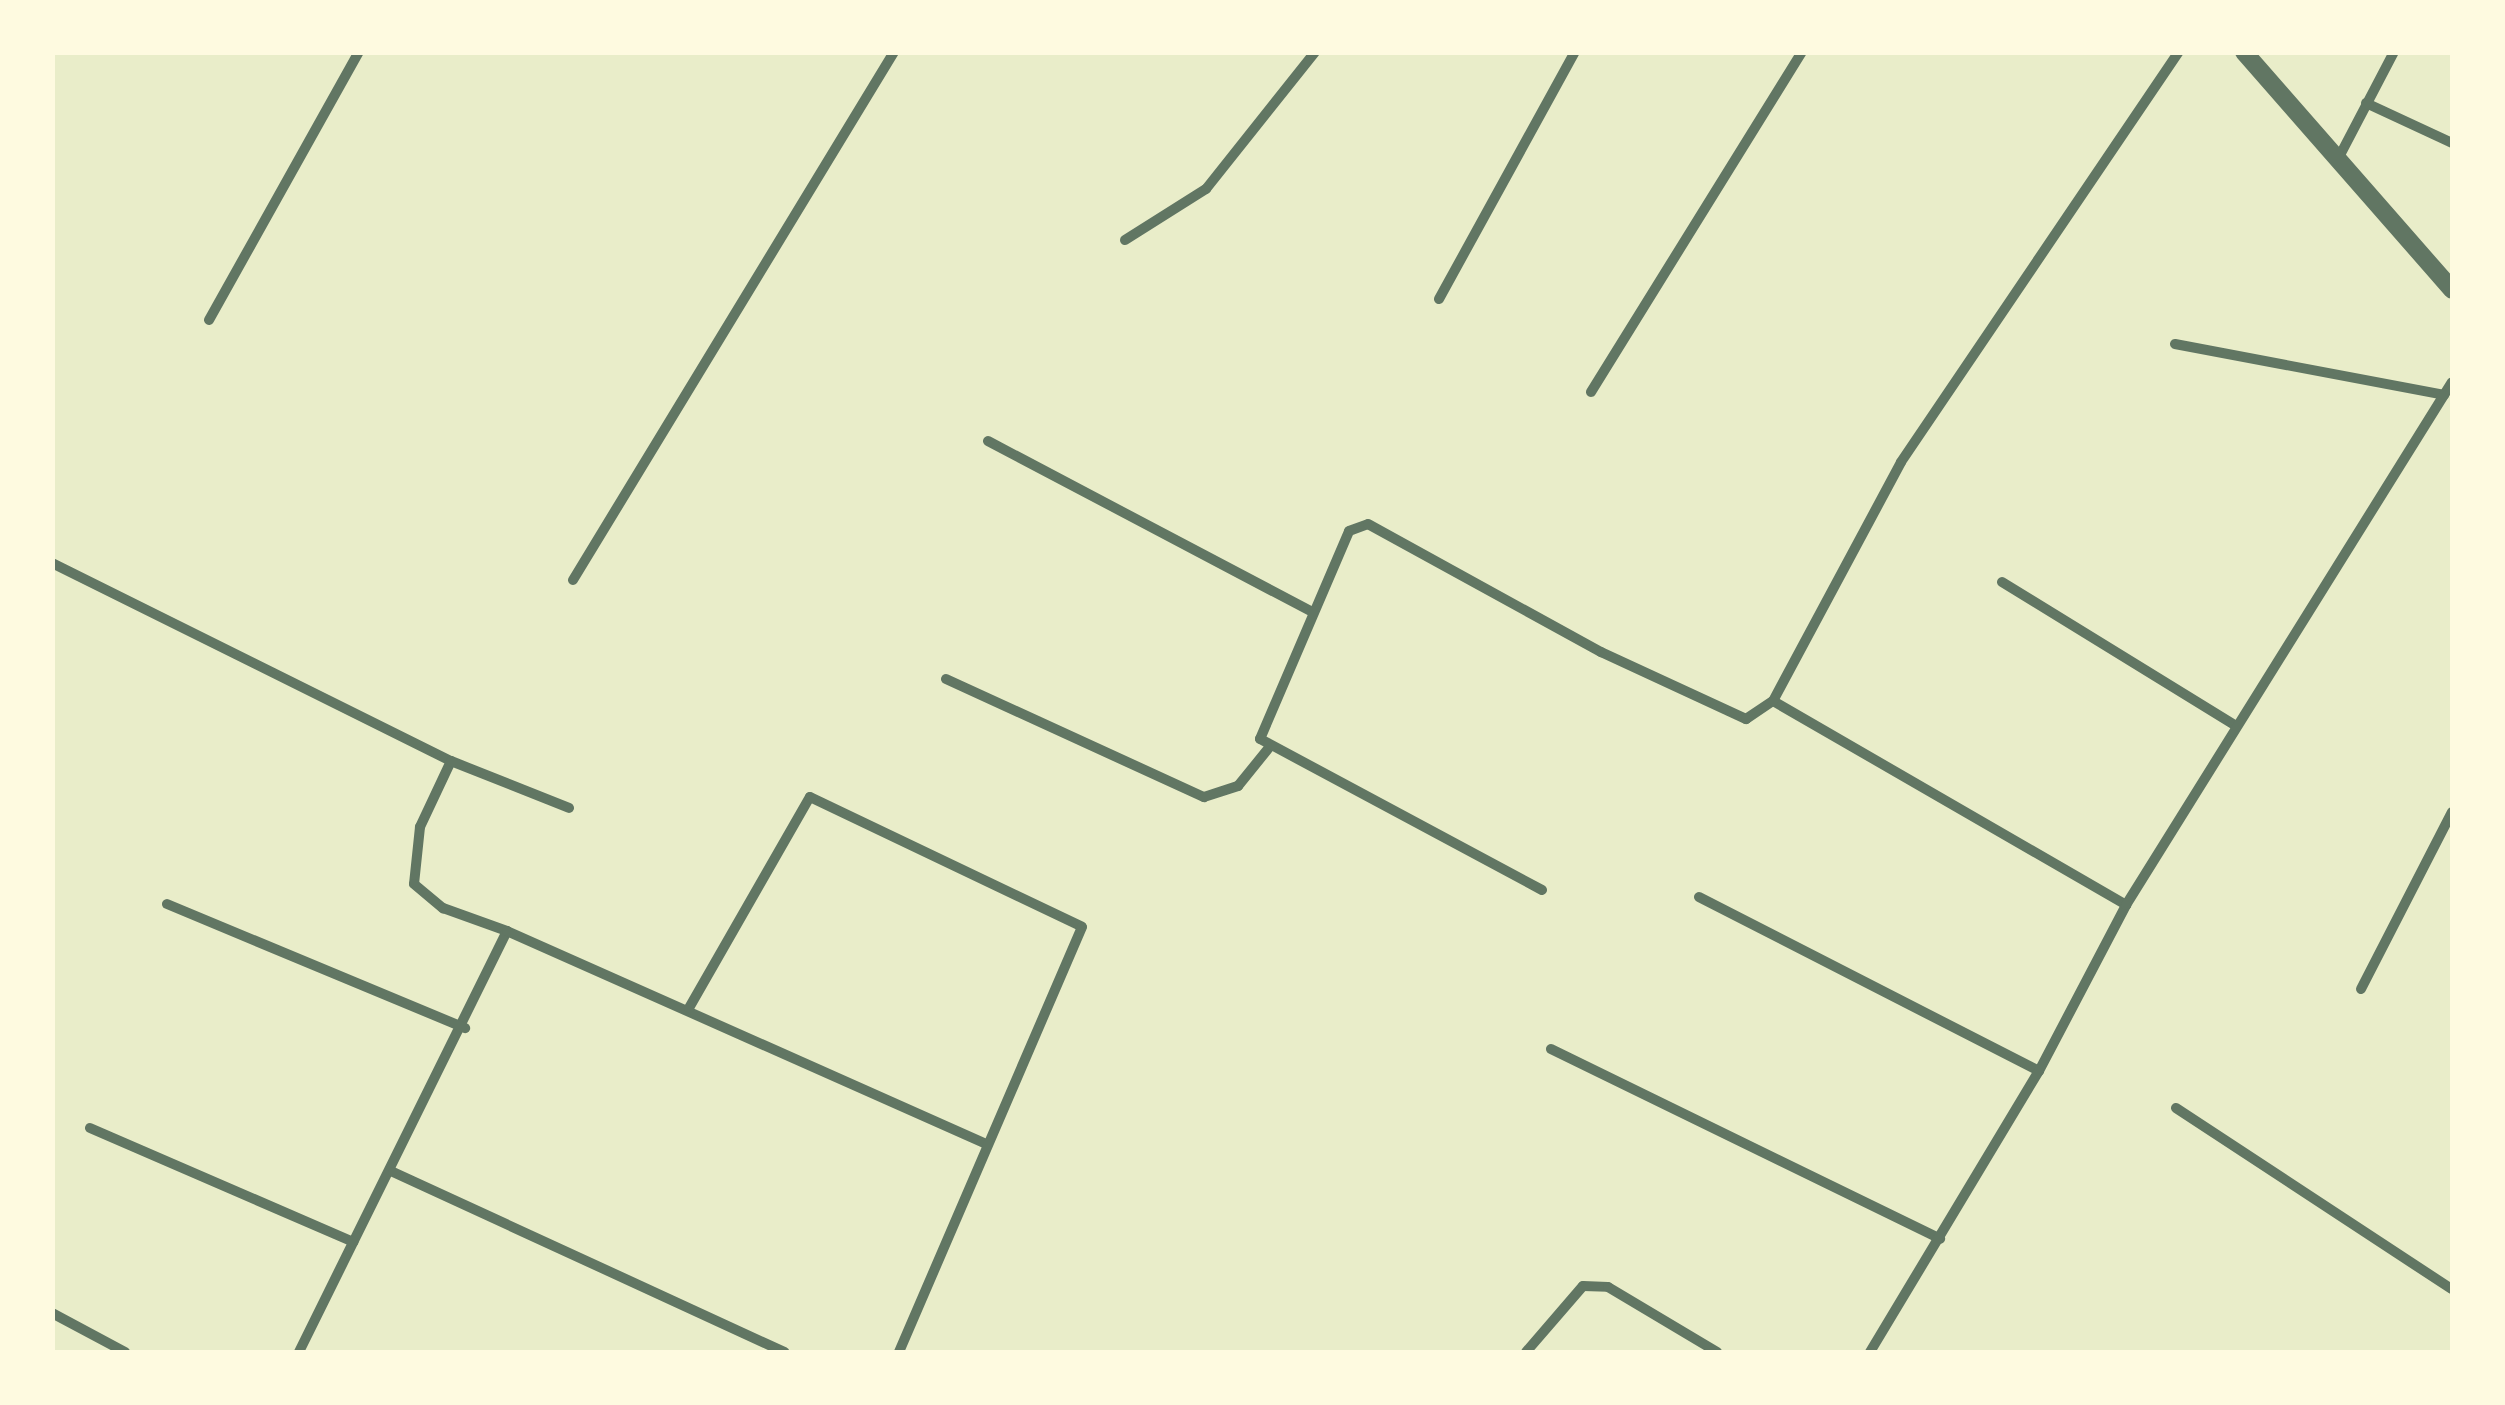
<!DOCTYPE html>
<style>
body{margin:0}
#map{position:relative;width:2505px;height:1405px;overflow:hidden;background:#e9edc9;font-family:"Noto Serif",serif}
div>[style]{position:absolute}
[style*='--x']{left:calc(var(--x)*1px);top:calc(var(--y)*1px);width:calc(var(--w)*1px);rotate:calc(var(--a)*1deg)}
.minor>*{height:10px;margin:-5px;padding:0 5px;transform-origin:5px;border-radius:5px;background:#617663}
.tertiary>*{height:18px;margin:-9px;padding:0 9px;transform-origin:9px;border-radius:9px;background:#617663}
span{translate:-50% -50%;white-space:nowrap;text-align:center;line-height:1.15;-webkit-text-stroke:9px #fefae0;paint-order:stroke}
.frame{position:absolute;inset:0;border:55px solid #fefae0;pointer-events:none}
</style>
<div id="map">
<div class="minor">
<i style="--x:2366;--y:103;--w:95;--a:24.9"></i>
<i style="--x:2338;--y:159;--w:121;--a:-62.4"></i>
<i style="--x:1125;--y:240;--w:96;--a:-32.2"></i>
<i style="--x:1206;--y:189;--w:175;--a:-51.5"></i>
<i style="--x:1439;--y:299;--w:282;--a:-61.2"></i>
<i style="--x:209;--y:320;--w:307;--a:-60.8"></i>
<i style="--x:2175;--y:344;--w:274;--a:10.7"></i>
<i style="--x:1591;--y:392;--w:400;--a:-58.2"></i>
<i style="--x:988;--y:441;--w:366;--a:27.8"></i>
<i style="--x:52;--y:563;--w:445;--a:26.4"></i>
<i style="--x:451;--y:761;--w:73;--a:115.2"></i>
<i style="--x:420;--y:827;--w:57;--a:96"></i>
<i style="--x:414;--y:884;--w:38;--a:40"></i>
<i style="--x:443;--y:908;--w:68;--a:19.8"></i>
<i style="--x:507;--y:931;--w:470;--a:116.3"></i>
<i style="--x:573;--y:580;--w:618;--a:-58.7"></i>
<i style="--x:2002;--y:582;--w:275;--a:31.6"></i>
<i style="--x:946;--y:679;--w:284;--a:24.6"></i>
<i style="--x:1204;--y:797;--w:36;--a:-18"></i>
<i style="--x:1238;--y:786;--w:48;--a:-51"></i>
<i style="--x:1773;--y:701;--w:408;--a:30"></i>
<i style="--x:451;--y:761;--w:127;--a:21.7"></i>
<i style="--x:1542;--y:890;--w:320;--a:-151.8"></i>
<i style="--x:1260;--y:739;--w:226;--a:-66.8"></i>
<i style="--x:1349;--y:531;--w:20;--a:-20"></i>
<i style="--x:1368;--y:524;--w:266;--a:28.8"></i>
<i style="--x:1601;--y:652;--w:160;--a:24.8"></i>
<i style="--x:1746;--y:719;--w:32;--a:-34"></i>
<i style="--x:1773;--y:701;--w:271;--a:-61.8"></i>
<i style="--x:1901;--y:462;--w:495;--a:-55.9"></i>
<i style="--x:1699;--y:897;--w:382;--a:27.1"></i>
<i style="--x:167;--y:904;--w:323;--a:22.6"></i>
<i style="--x:507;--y:931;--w:522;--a:23.96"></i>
<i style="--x:2361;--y:989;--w:199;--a:-62.8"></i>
<i style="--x:689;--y:1008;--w:243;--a:-60.2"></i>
<i style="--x:810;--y:797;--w:301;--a:25.5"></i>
<i style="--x:1082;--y:927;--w:463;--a:113.3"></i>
<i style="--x:1551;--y:1049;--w:433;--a:26"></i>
<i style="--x:2176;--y:1108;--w:330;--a:33.3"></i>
<i style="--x:90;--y:1128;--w:287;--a:23.4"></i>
<i style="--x:393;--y:1172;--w:431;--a:24.7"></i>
<i style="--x:52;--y:1313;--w:83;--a:28.1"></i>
<i style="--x:1526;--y:1352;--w:87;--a:-49.2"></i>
<i style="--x:1583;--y:1286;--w:25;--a:2"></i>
<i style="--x:1608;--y:1287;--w:127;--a:30.8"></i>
<i style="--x:1870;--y:1352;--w:328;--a:-59"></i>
<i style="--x:2039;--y:1071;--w:187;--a:-62.3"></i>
<i style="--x:2126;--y:905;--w:616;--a:-58.06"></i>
</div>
<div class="tertiary">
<i style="--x:2244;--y:52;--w:316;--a:48.8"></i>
</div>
<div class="frame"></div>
</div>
